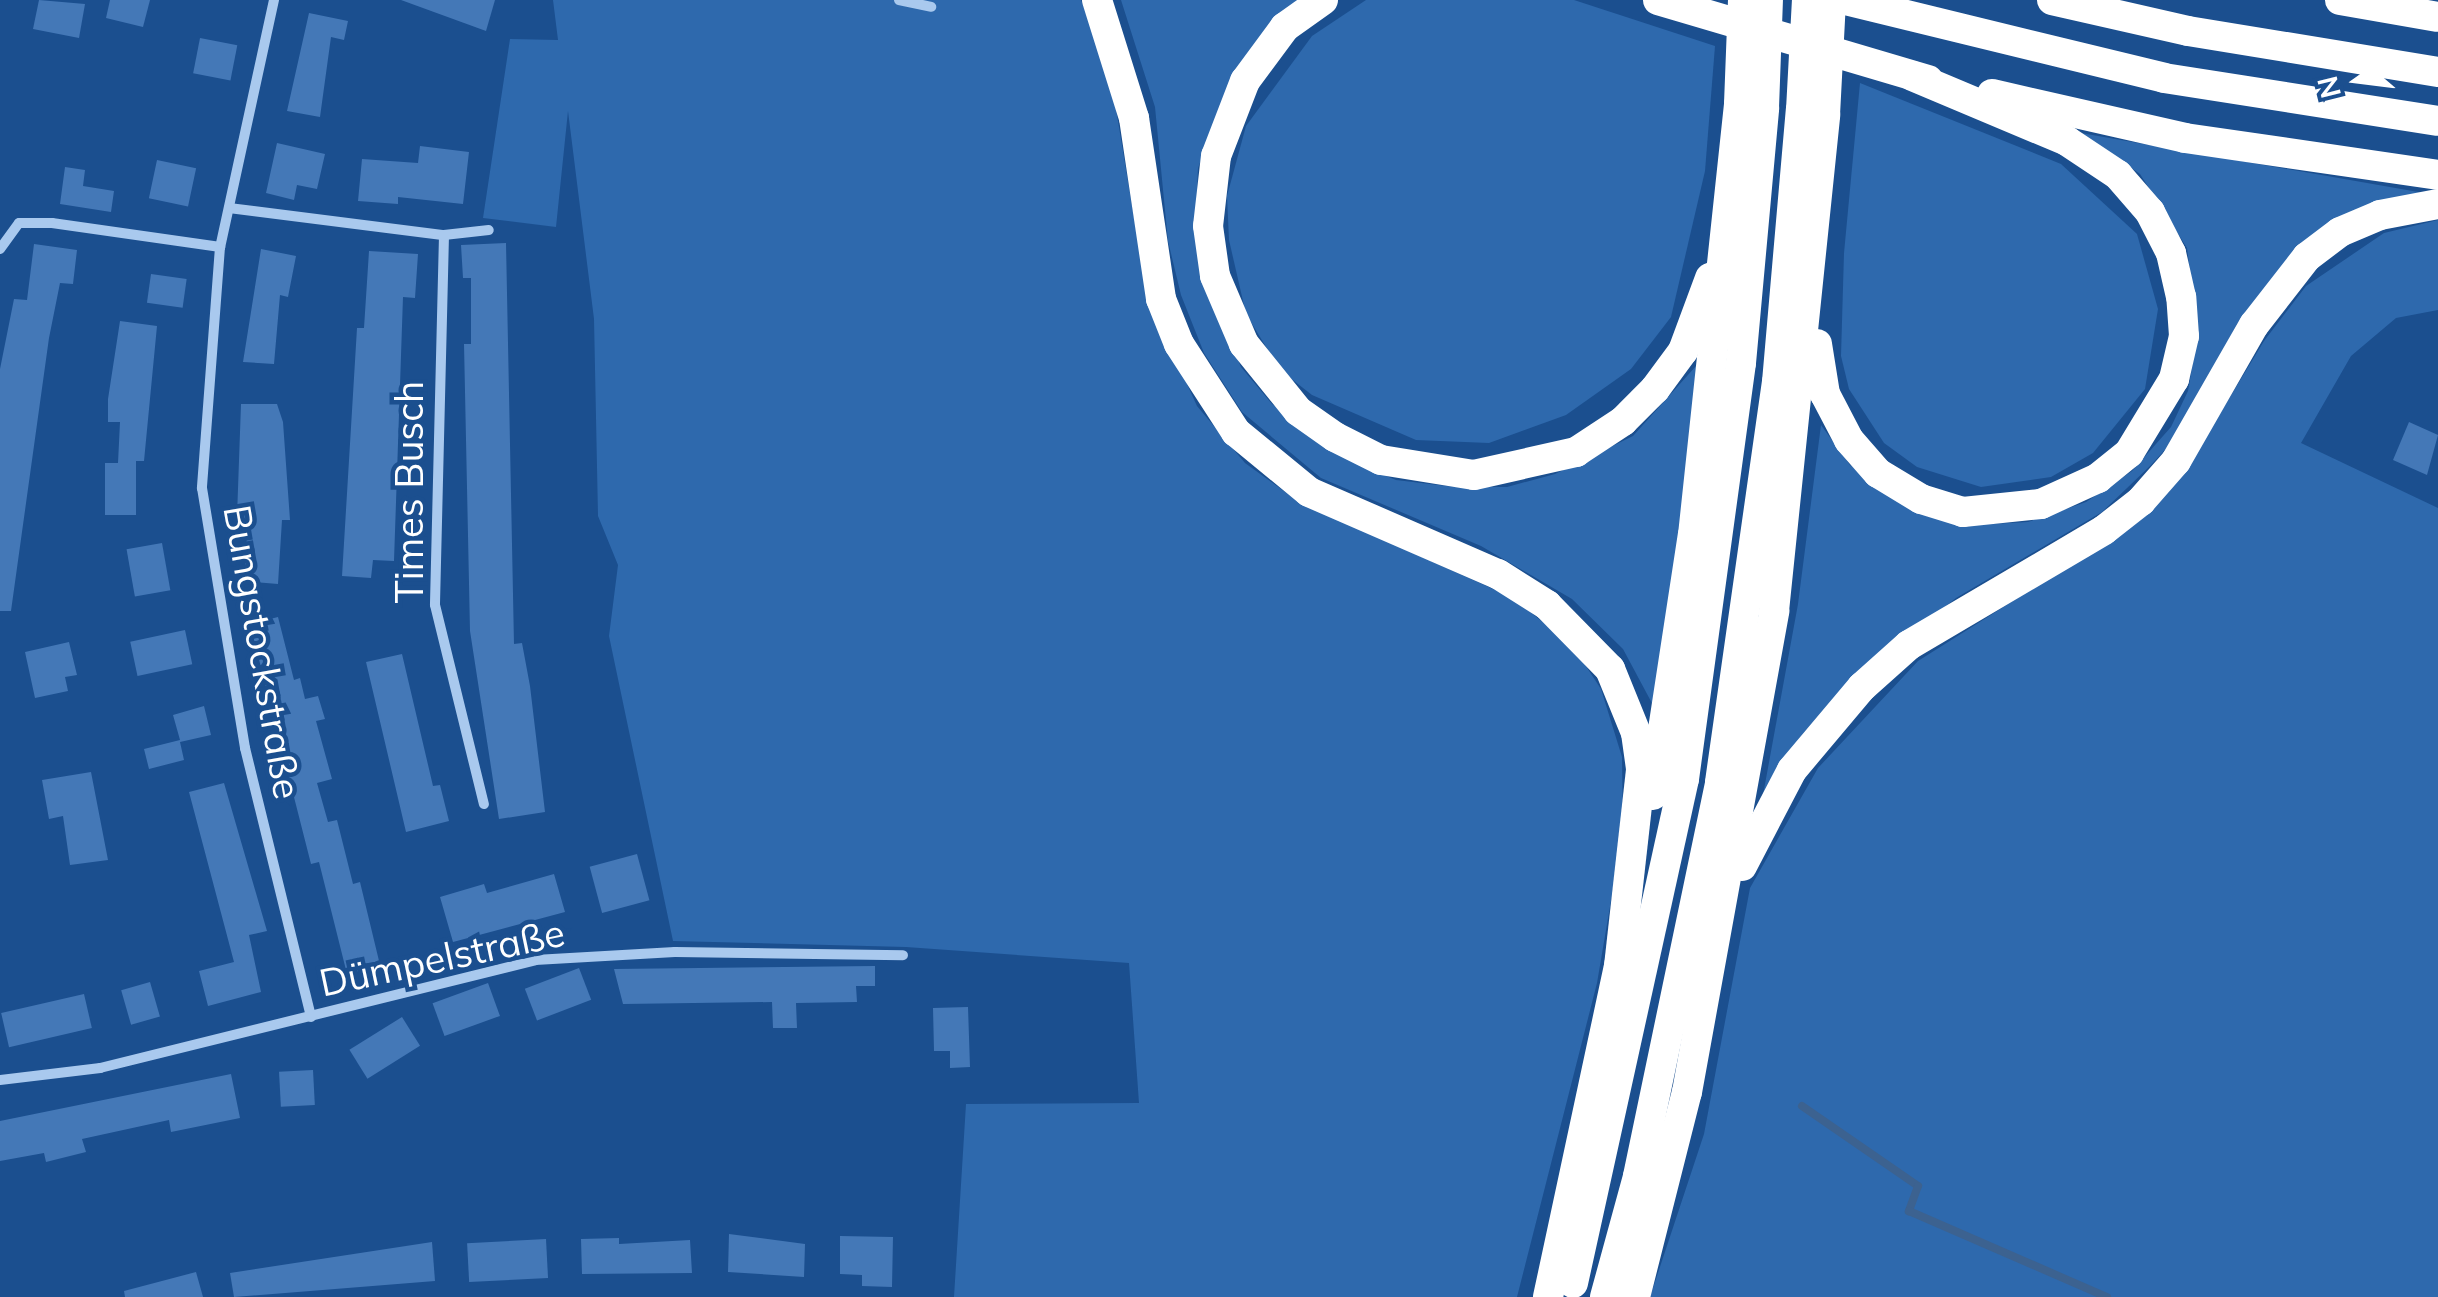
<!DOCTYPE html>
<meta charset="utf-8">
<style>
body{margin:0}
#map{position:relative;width:2438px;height:1297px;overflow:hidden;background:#1b4f8f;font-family:Mulish,sans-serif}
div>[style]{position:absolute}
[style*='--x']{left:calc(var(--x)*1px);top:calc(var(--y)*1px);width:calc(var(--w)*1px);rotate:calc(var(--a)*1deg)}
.green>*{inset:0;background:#2e69ad}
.stream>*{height:8px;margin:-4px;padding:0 4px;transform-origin:4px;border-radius:4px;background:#3c6290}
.building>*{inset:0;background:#4478b7;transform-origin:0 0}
.minor>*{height:10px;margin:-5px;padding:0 5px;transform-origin:5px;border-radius:5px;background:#a9c9ee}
.motorway>*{height:30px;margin:-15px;padding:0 15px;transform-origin:15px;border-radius:15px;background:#fff}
.motorway-bridge>*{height:30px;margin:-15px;padding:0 15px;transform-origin:15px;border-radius:15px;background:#fff}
span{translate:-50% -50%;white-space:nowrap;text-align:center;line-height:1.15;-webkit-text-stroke:9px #1b4f8f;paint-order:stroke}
.street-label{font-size:38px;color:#fff}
.north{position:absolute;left:2308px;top:30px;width:100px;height:100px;-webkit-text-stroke:8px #1b4f8f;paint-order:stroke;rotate:256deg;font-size:28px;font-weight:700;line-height:40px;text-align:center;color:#fff}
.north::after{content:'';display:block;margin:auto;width:35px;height:45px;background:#fff;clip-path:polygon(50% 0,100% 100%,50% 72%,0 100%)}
</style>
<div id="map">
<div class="green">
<i style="clip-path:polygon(553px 0,1081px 0,1112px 85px,1147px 296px,1197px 406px,1245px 463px,1299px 502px,1511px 597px,1572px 645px,1601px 689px,1622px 757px,1623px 830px,1597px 983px,1517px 1297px,954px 1297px,966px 1104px,1139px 1103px,1129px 963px,906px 947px,673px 941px,609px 636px,618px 565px,598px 516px,594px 319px,568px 111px,556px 227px,483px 218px,510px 39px,558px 40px)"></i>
<i style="clip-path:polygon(1121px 0,1298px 0,1236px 70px,1198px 168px,1196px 210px,1204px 277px,1241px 367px,1272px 404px,1350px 461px,1396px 480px,1455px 487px,1507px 487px,1555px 474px,1633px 436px,1705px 356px,1654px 707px,1623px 649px,1572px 599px,1481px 546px,1321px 478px,1242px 412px,1204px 353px,1181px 295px,1168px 241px,1155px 107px)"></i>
<i style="clip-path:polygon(1366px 0,1574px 0,1715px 46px,1705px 171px,1671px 317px,1631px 369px,1566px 415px,1489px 443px,1416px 440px,1312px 395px,1280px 370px,1246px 314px,1229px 240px,1227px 196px,1246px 126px,1312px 36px)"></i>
<i style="clip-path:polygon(1860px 83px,2061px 164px,2137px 234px,2158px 309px,2145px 389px,2093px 453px,2051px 477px,1981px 487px,1917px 467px,1884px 443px,1849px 389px,1841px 356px,1844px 253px)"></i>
<i style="clip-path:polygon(2081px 133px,2424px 193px,2304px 245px,2237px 324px,2174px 440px,2150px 466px,2102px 512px,1956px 598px,1843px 687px,1801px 736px,1763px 795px,1798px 604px,1821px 425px,1850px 465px,1874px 483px,1959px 520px,1991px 524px,2028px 522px,2086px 502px,2132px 471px,2171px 427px,2188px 391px,2198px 333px,2187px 248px,2140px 174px)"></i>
<i style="clip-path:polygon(2438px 220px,2438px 310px,2396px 318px,2351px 356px,2301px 443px,2438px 508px,2438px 1297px,1650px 1297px,1704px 1134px,1750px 888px,1818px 768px,1918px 661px,2138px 522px,2185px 471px,2264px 341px,2306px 286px,2384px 233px)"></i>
</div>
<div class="stream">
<i style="--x:1802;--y:1106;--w:141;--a:34.6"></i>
<i style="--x:1918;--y:1186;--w:27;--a:110"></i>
<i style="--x:1909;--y:1211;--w:216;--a:23.5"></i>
</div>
<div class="building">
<i style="clip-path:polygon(39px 0,85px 4px,79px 38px,33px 29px)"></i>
<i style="clip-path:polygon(110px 0,150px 0,143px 27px,106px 18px)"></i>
<i style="clip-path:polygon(401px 0,495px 0,486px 31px)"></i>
<i style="clip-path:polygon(309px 13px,348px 21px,344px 40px,331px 37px,320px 117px,287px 111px)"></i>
<i style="left:200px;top:38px;width:38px;height:36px;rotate:11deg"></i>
<i style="clip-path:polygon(277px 143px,325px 154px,317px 189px,297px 185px,294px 200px,266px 193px)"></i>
<i style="clip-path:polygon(420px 146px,469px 152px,463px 204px,398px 197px,398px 204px,358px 201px,362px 159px,418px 163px)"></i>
<i style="left:157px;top:160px;width:40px;height:39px;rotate:12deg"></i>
<i style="clip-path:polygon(65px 167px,85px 170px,83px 186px,114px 191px,111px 212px,60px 204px)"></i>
<i style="clip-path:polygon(506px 243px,514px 644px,522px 643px,530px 686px,545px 812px,499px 819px,470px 631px,464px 344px,471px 344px,471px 278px,463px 278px,461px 245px)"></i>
<i style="clip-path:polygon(34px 244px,77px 250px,73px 284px,60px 283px,49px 338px,11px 611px,0 611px,0 369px,14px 299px,27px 300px)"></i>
<i style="clip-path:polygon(261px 249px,296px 256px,288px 297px,280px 295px,274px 364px,243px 362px)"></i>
<i style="clip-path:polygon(369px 251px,418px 254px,415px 298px,403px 297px,394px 561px,373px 560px,371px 578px,342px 576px,357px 328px,364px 328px)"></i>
<i style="left:151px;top:274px;width:36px;height:29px;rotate:8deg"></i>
<i style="clip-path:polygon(120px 321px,157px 326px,144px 461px,136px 461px,136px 515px,105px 515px,105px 463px,118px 463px,120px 422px,108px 422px,108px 399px)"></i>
<i style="clip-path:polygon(241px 404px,277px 404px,283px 422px,290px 520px,282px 520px,278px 584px,244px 581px,248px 519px,237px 517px)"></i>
<i style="clip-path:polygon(2409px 422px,2438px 435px,2427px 475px,2393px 460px)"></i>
<i style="left:162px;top:543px;width:48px;height:36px;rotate:80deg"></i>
<i style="clip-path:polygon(278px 617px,294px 680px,300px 678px,305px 699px,318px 696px,325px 719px,316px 721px,332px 779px,317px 783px,328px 822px,337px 820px,353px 884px,360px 882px,380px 965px,347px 974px,319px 862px,311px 864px,250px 624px)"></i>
<i style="left:185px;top:630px;width:35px;height:56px;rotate:78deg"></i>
<i style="clip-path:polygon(69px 642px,77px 675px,65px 677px,68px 691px,35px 698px,25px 652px)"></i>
<i style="clip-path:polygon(402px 654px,433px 786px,440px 785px,449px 821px,406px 832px,366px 662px)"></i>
<i style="clip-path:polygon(204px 706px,211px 735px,180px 742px,184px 760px,149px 769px,144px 749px,180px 740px,173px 715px)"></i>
<i style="clip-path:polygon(91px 772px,108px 860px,70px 865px,63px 816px,49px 819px,42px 780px)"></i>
<i style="clip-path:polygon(224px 783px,267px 931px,249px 935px,261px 992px,208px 1006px,199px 971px,234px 962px,189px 792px)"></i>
<i style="left:637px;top:854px;width:48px;height:49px;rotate:75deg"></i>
<i style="clip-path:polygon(554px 874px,565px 912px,453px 942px,440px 897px,484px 884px,487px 893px)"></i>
<i style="clip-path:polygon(875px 966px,875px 986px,856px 986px,857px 1002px,796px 1003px,797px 1028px,773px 1028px,772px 1002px,623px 1004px,614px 969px)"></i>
<i style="left:579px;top:968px;width:34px;height:58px;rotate:69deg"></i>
<i style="left:150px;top:982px;width:36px;height:30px;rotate:74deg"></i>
<i style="left:488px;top:983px;width:35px;height:59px;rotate:70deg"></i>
<i style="left:84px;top:994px;width:35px;height:85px;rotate:77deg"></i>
<i style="clip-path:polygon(968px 1007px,970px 1067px,950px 1068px,950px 1051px,934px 1051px,933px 1008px)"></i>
<i style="left:402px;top:1017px;width:34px;height:62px;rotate:58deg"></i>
<i style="left:313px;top:1070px;width:35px;height:34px;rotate:87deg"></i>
<i style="clip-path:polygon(231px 1074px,240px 1118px,171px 1132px,169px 1120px,82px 1139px,86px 1152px,46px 1162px,44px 1153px,0 1161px,0 1121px)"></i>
<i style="clip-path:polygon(729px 1234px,805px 1244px,804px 1277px,728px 1272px)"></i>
<i style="clip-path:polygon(840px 1236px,893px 1237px,892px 1287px,862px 1286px,862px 1275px,840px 1274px)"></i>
<i style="clip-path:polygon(619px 1238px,619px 1244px,690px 1240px,692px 1273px,582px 1274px,581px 1239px)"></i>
<i style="left:546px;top:1239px;width:39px;height:79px;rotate:87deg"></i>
<i style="clip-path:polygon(432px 1242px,435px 1281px,234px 1297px,230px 1273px)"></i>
<i style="clip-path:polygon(196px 1272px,203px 1297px,125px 1297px,124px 1291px)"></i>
</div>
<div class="minor">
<i style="--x:274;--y:0;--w:253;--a:102.3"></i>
<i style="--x:220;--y:247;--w:242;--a:94.3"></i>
<i style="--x:202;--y:488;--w:264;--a:80.6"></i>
<i style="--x:245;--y:748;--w:277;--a:76.2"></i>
<i style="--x:899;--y:0;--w:33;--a:12"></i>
<i style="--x:229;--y:208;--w:217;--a:7.2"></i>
<i style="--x:444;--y:235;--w:370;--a:91.4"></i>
<i style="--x:435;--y:605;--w:205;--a:76.2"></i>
<i style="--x:444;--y:235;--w:45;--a:-6.3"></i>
<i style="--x:0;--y:249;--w:32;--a:-54"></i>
<i style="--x:19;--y:223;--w:33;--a:0"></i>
<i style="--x:52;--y:223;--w:170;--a:8.1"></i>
<i style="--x:0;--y:1080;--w:101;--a:-6.8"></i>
<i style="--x:100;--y:1068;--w:448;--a:-13.9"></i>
<i style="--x:535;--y:960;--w:140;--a:-3.3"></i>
<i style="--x:675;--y:952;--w:228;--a:0.8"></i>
</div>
<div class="motorway">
<i style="--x:1097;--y:0;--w:124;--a:72.6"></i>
<i style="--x:1134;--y:118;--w:183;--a:81.5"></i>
<i style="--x:1161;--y:299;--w:48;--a:68.2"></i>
<i style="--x:1179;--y:344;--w:105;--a:57.1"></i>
<i style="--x:1236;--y:432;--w:94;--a:39.4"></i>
<i style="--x:1309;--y:492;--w:206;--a:23.5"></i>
<i style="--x:1498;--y:574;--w:58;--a:32.3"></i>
<i style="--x:1547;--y:605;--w:90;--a:45.5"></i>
<i style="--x:1610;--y:669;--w:69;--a:67.9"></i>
<i style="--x:1636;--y:733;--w:37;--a:82"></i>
<i style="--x:1641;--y:770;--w:198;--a:96.4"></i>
<i style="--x:1323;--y:0;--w:47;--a:144.6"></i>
<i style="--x:1285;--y:27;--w:67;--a:126.5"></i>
<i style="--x:1245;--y:81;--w:80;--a:111.1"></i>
<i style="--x:1216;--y:156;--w:70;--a:96.5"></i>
<i style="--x:1208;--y:226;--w:50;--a:82"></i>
<i style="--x:1215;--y:276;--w:74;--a:66.9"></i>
<i style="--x:1244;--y:344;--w:86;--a:51.1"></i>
<i style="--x:1298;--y:411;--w:45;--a:35.1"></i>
<i style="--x:1335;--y:437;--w:51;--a:26.6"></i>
<i style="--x:1381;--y:460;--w:94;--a:9.2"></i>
<i style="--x:1474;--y:475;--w:105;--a:-12.7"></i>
<i style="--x:1576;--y:452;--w:56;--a:-33.4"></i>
<i style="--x:1623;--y:421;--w:45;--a:-45"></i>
<i style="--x:1655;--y:389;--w:47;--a:-53.6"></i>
<i style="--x:1683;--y:351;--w:78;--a:-69.7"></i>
<i style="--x:1658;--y:0;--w:282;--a:16.5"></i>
<i style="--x:1845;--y:0;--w:328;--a:13.7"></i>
<i style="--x:2164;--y:78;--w:277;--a:8.9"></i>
<i style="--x:2052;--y:0;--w:139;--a:12.8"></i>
<i style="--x:2188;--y:31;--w:253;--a:9.3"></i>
<i style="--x:2340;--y:0;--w:99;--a:9.8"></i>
<i style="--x:1992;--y:94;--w:198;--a:12.8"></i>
<i style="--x:2185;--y:138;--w:256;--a:8.3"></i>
<i style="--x:1817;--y:344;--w:51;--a:80.9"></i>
<i style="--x:1825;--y:394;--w:52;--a:62.4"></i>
<i style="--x:1849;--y:440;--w:44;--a:48.7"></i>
<i style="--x:1878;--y:473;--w:50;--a:31.2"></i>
<i style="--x:1921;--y:499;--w:44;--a:17.2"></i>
<i style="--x:1963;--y:512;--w:78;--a:-5.9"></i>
<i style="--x:2041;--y:504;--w:63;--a:-24.5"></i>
<i style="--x:2098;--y:478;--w:40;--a:-39"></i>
<i style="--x:2129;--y:453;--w:87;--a:-58.7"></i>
<i style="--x:2174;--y:379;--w:44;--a:-76.9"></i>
<i style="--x:2184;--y:336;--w:39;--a:-94"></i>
<i style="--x:2181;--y:297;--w:45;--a:-102.8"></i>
<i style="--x:2171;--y:253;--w:46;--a:-117.1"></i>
<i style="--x:2150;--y:212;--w:49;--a:-130.9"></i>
<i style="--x:2118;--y:175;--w:61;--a:-146.3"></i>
<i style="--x:2067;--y:141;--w:168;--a:-157.2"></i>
<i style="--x:1653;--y:795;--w:263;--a:-81.3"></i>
<i style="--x:1693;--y:535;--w:433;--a:-83.9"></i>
<i style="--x:1742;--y:866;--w:108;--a:-62.5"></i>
<i style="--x:1792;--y:770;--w:109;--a:-49.9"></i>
<i style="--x:1862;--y:687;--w:63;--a:-41.8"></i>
<i style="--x:1909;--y:645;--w:226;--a:-30.5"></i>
<i style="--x:2104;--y:530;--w:47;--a:-38.1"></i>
<i style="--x:2141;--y:501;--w:53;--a:-48.8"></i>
<i style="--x:2176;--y:461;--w:157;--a:-60.2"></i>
<i style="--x:2254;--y:325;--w:86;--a:-52.1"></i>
<i style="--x:2307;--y:257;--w:41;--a:-37.1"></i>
<i style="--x:2340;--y:232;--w:43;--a:-23"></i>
<i style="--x:2380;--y:215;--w:59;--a:-10.7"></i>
<i style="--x:1573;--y:1283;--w:516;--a:-77.58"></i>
<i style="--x:1684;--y:779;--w:420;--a:-82.2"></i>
<i style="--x:1741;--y:363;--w:256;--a:-84.8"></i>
<i style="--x:1548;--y:1297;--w:357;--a:-77.9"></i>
<i style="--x:1605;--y:1297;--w:125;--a:-74.7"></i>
<i style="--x:1638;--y:1176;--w:402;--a:-78.2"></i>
<i style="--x:1720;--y:782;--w:404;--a:-81.9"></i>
<i style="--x:1777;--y:382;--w:273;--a:-85"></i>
<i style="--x:1635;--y:1297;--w:211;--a:-75.8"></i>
<i style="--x:1687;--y:1092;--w:489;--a:-79.7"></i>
<i style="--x:1774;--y:611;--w:499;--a:-84.1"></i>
</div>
<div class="motorway-bridge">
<i style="--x:1739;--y:104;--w:104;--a:-87.8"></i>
<i style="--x:1764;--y:108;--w:108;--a:-87.9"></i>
<i style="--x:1801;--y:110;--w:110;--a:-86.9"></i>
<i style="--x:1825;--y:115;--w:115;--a:-87"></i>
</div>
<div class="street-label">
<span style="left:410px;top:492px;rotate:-90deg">Times Busch</span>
<span style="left:262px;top:652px;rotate:80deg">Bungstockstraße</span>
<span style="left:442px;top:958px;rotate:-12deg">Dümpelstraße</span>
</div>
<div class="north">N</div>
</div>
